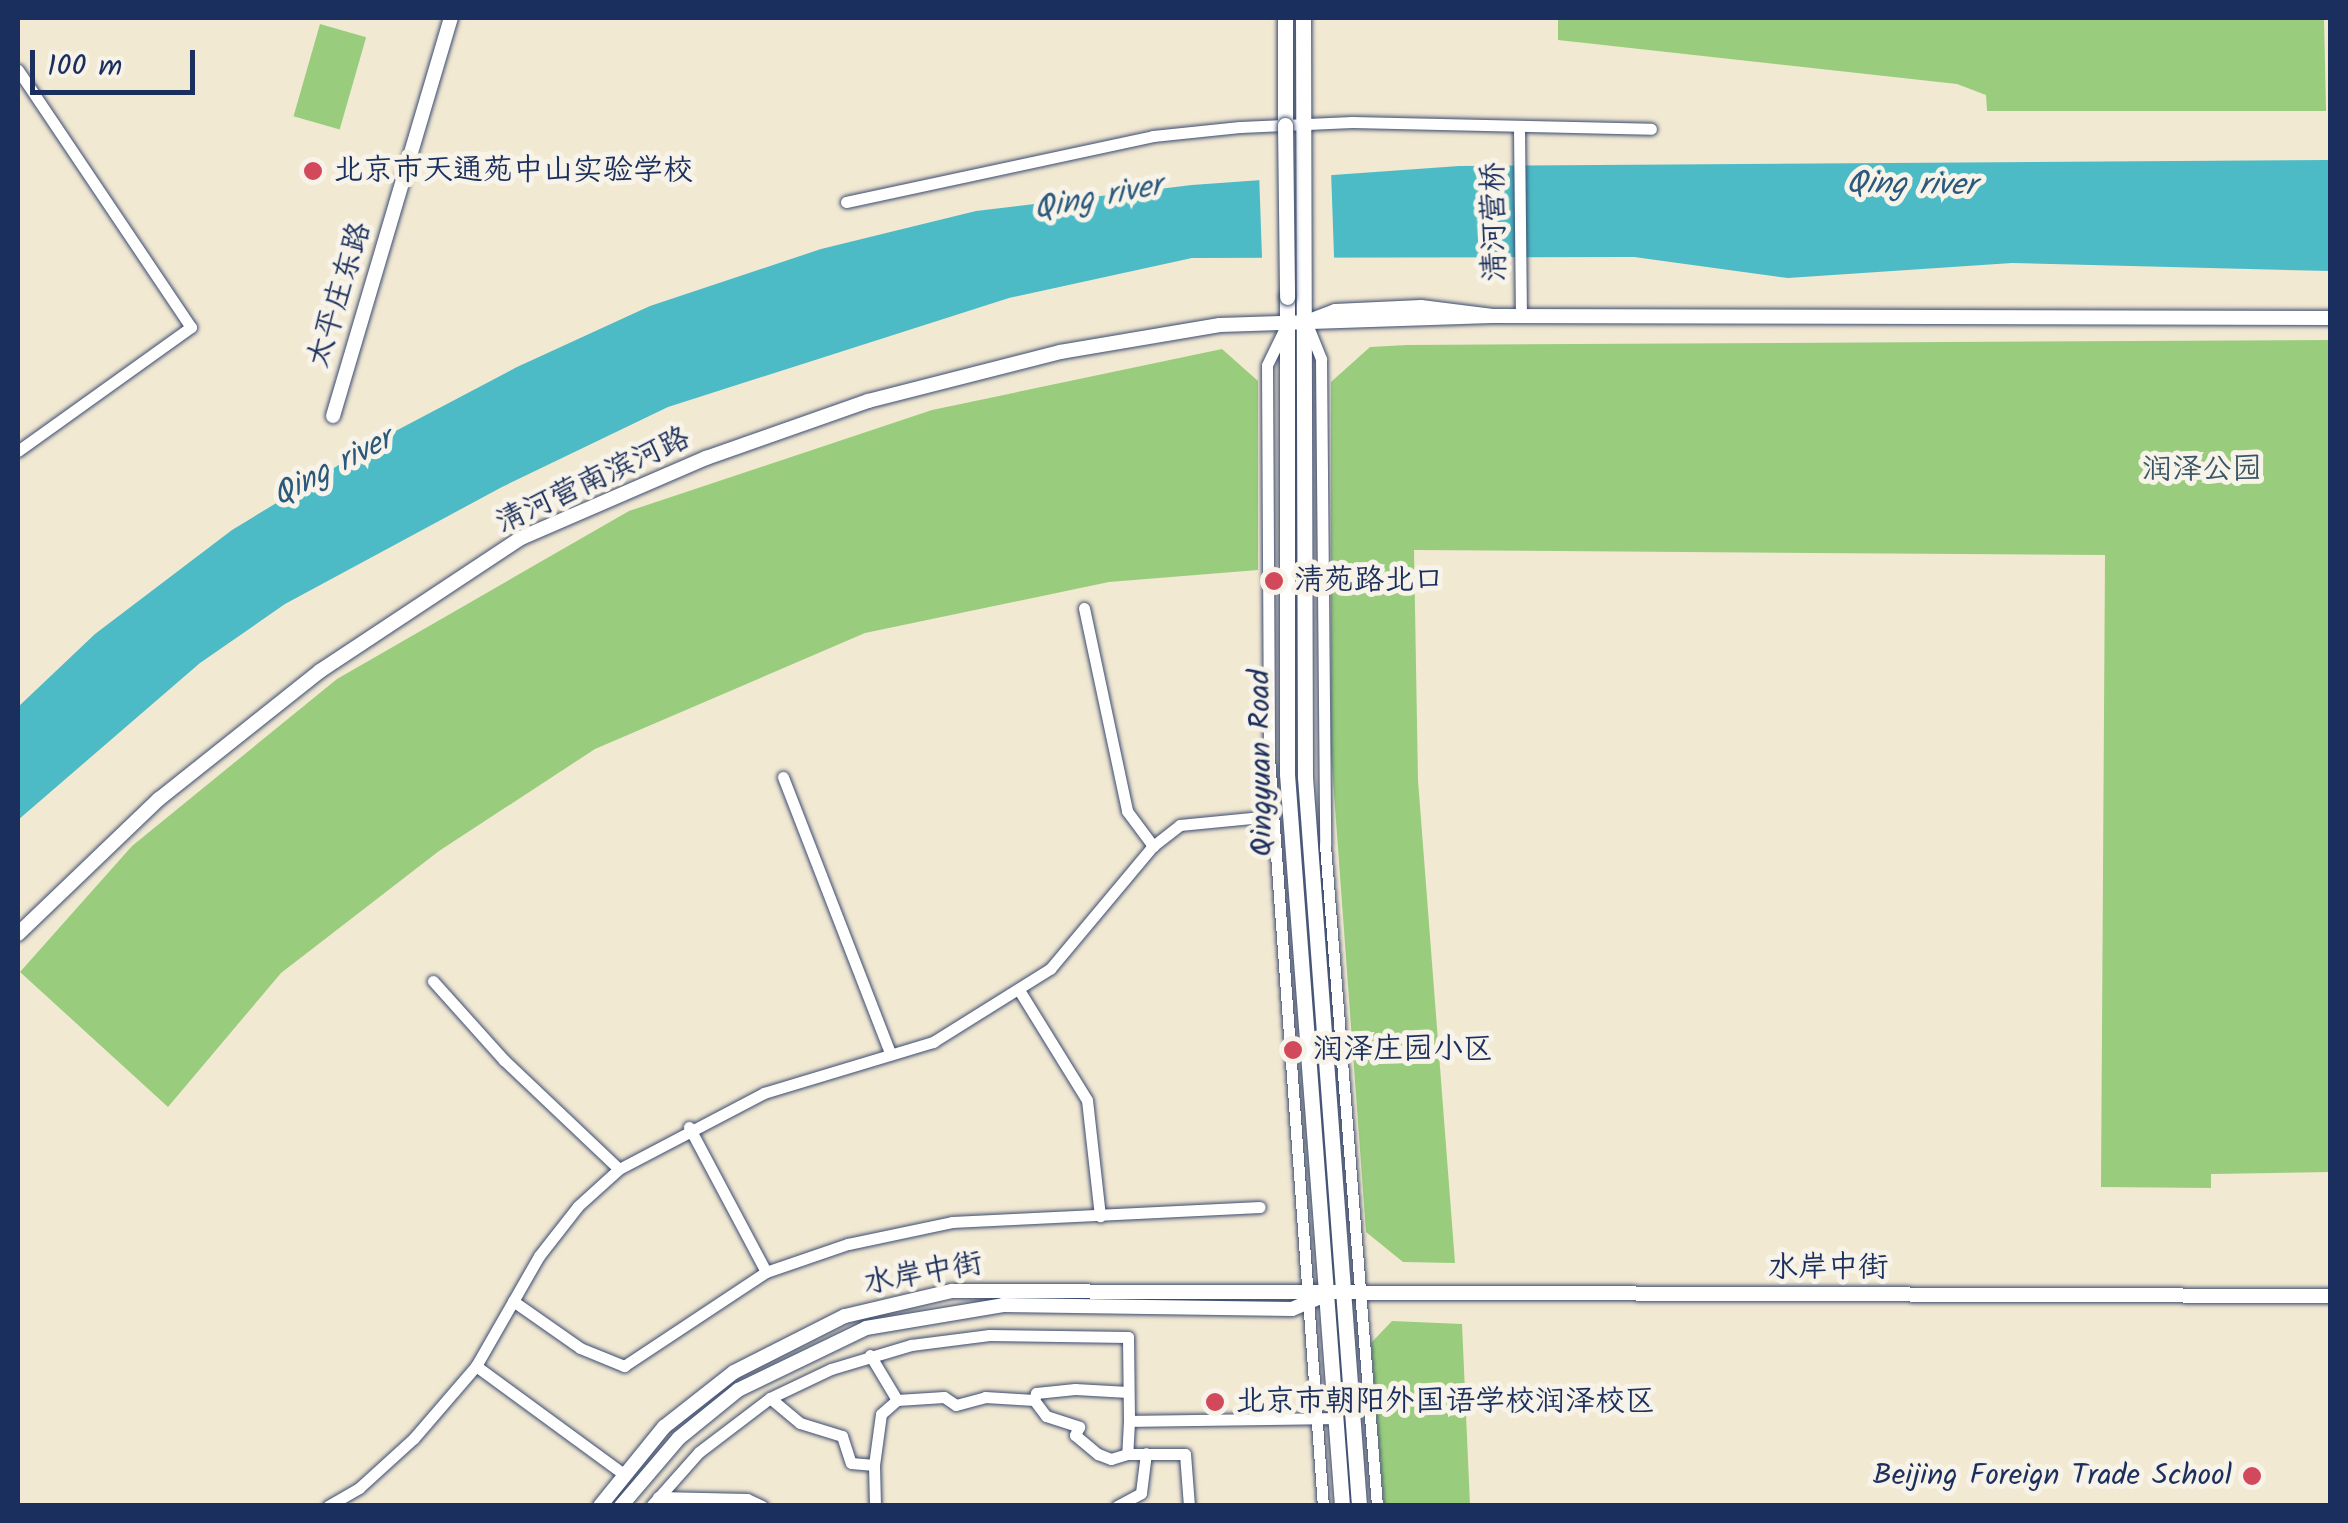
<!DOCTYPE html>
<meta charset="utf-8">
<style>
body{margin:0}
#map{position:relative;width:2348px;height:1523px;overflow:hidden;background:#f2e9d3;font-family:Kalam,"LXGW WenKai TC",sans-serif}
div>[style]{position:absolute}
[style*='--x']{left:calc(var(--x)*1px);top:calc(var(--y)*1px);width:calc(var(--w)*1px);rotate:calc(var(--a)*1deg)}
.green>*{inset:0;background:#99cd7d;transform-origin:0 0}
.water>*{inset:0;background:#4dbbc5}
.pier>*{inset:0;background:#f2e9d3;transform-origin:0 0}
.roads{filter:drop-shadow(0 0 2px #3b4b70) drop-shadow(0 0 2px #3b4b70)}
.minor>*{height:11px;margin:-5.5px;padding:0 5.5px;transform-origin:5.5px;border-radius:5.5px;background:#fff}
.tertiary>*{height:14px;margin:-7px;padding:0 7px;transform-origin:7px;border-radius:7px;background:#fff}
.secondary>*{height:15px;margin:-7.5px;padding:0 7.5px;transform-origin:7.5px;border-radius:7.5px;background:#fff}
.bridges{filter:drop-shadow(0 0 2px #3b4b70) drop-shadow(0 0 2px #3b4b70)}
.secondary-bridge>*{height:15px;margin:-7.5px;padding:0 7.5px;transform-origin:7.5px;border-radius:7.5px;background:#fff}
.dots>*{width:28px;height:28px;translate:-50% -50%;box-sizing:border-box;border:5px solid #f7f3e8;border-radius:50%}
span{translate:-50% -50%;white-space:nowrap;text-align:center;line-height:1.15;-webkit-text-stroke:10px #f7f3e8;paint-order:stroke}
.poi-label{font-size:30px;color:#1b2f5e}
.left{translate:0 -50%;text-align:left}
.right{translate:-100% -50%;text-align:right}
.street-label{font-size:30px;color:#1b2f5e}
.park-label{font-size:30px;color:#3a5666}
.water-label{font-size:32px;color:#2a597d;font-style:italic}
.frame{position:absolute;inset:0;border:20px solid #1b2f5e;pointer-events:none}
.scale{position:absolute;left:30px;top:50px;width:165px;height:45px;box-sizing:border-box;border:5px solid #1b2f5e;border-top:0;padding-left:12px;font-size:30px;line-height:35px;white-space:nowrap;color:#1b2f5e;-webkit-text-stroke:8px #f7f3e8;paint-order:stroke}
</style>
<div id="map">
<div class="green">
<i style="clip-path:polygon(1558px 18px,2324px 18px,2326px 111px,1987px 111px,1986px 95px,1957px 84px,1558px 40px)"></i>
<i style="left:320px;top:24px;width:48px;height:96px;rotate:16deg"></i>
<i style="clip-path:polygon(2330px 340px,2330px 1172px,2211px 1174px,2211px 1188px,2101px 1187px,2105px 555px,1414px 550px,1418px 780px,1455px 1263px,1403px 1262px,1366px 1232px,1331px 752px,1331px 382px,1370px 347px,1407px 345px)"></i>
<i style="clip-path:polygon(1222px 349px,1258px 381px,1258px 570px,1109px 582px,865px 633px,595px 749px,439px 851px,281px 973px,168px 1107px,20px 972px,132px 846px,337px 679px,629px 511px,932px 410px)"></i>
<i style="clip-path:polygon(1392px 1321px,1462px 1324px,1470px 1505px,1384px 1505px,1371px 1343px)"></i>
</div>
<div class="water">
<i style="clip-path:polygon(2330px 160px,2330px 271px,2012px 263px,1788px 278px,1634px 257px,1192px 258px,1009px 298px,668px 407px,502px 487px,285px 604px,200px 663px,18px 820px,18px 707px,95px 634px,232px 530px,388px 435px,517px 367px,650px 306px,821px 249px,976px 211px,1192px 185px,1459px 166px)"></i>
</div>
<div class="pier">
<i style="left:1331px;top:170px;width:95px;height:72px;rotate:88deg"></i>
</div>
<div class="roads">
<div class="minor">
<i style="--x:18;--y:70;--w:310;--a:56.1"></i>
<i style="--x:191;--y:327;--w:213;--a:144.4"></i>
<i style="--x:1519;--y:128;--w:188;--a:89.4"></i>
<i style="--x:846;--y:202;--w:314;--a:-12.1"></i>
<i style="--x:1153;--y:136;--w:87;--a:-5.9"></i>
<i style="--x:1240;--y:127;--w:112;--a:-2.6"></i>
<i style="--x:1352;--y:122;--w:299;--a:1.3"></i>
<i style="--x:1307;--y:324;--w:38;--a:68"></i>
<i style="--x:1321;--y:359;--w:486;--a:89.5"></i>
<i style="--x:1325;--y:845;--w:663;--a:85.5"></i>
<i style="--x:1286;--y:326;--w:43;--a:116"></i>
<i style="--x:1267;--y:365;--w:392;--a:89.7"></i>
<i style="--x:1269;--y:757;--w:751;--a:85.88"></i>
<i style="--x:1084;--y:608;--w:208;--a:78"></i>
<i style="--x:1127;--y:811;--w:44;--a:53.4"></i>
<i style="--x:783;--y:777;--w:293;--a:68.8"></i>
<i style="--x:433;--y:981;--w:106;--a:48.1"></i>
<i style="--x:504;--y:1060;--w:158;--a:43.5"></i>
<i style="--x:1019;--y:990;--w:129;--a:58.3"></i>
<i style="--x:1087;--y:1100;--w:117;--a:83.6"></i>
<i style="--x:689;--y:1127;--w:164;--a:62"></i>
<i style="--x:513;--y:1301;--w:82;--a:35"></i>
<i style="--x:580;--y:1348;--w:48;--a:22.2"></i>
<i style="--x:624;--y:1366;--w:170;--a:-33.5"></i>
<i style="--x:766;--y:1272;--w:87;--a:-18.9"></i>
<i style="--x:848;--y:1244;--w:106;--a:-11.9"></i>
<i style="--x:952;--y:1222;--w:308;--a:-2.8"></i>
<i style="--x:870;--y:1355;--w:52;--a:59"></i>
<i style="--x:476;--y:1366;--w:185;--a:36.2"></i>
<i style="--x:770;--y:1398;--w:39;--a:40"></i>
<i style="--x:800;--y:1423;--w:44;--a:17.2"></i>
<i style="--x:842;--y:1436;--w:28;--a:72"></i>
<i style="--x:851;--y:1463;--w:23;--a:5"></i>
<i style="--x:874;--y:1465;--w:41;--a:88.6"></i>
<i style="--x:1034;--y:1400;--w:7;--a:-74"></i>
<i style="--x:1036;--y:1393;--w:39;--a:-6"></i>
<i style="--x:1075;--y:1389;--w:53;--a:3.2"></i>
<i style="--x:1129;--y:1421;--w:33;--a:93"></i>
<i style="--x:1127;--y:1454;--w:58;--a:0"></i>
<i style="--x:1185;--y:1454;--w:52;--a:85.6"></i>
<i style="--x:874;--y:1465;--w:51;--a:-82.2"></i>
<i style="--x:881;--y:1414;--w:21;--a:-41"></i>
<i style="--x:897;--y:1400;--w:47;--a:-3.7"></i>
<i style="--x:944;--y:1397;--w:14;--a:34"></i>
<i style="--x:956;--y:1405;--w:30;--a:-15"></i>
<i style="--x:985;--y:1397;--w:49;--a:3.5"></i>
<i style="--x:1034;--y:1400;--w:20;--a:53"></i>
<i style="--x:1046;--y:1416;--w:35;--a:18"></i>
<i style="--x:1079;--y:1427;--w:9;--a:117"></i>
<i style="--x:1075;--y:1435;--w:30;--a:40"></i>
<i style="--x:1098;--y:1454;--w:14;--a:21"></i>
<i style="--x:1111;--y:1459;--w:17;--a:-17"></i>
<i style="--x:658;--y:1497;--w:89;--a:1.3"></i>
<i style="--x:747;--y:1499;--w:17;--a:25"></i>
<i style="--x:328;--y:1506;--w:36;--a:-30"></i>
<i style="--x:359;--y:1488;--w:74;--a:-42.3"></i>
<i style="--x:414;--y:1438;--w:95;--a:-49.3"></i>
<i style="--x:476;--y:1366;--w:127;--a:-60.2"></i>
<i style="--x:539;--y:1256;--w:63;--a:-52"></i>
<i style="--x:578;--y:1206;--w:55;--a:-42.1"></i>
<i style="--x:619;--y:1169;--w:164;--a:-27.7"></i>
<i style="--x:764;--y:1093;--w:177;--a:-16.8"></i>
<i style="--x:933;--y:1042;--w:138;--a:-32"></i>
<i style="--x:1050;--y:969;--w:160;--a:-50.1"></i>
<i style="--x:1153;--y:846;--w:34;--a:-38"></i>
<i style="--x:1180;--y:825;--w:92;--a:-5.6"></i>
<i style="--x:651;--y:1506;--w:72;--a:-48.4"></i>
<i style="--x:699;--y:1452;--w:89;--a:-37.3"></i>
<i style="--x:770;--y:1398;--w:68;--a:-25.4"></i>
<i style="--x:831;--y:1369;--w:84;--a:-16.7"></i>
<i style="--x:911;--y:1345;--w:79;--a:-7.3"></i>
<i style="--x:989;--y:1335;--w:139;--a:0.8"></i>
<i style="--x:1128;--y:1337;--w:84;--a:89.3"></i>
<i style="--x:1129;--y:1421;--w:206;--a:-0.8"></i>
<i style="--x:1117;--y:1506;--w:27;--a:-28"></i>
<i style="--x:1141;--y:1493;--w:40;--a:-82.9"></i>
</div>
<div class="tertiary">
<i style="--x:1309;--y:321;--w:28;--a:-21"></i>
<i style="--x:1335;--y:311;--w:86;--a:-2.7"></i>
<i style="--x:1421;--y:307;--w:72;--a:7.2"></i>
<i style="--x:1492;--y:316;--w:838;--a:0.14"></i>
<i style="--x:333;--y:416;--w:415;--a:-73.5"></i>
<i style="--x:18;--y:934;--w:195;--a:-43.8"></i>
<i style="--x:159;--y:799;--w:206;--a:-38.5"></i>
<i style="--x:320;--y:671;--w:241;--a:-33.5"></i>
<i style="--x:521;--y:538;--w:202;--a:-23.4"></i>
<i style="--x:706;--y:458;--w:172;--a:-19.4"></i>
<i style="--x:868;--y:401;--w:198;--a:-14.3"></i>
<i style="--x:1060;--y:352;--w:162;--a:-9.6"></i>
<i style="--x:1220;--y:325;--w:272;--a:-1.9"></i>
<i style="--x:600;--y:1506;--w:102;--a:-51"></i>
<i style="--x:664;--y:1427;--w:89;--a:-38.2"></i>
<i style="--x:734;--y:1372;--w:124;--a:-26.8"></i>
<i style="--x:845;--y:1316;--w:110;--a:-13.2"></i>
<i style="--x:952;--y:1291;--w:1378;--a:0.21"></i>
<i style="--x:621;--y:1506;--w:89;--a:-49.5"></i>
<i style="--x:679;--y:1438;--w:76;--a:-39.1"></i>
<i style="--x:738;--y:1390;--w:142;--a:-25.8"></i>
<i style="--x:866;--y:1328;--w:139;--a:-9.5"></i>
<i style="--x:1003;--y:1305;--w:289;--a:0.8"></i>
<i style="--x:1292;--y:1309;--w:36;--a:-23"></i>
</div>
<div class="secondary">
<i style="--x:1285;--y:18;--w:107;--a:90"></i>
<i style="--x:1303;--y:18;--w:759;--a:89.85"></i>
<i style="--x:1305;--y:777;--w:731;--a:85.76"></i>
<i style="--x:1287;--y:297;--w:477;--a:90"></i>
<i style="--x:1287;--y:774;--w:734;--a:85.7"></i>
</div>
</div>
<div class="bridges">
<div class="secondary-bridge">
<i style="--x:1285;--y:125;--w:172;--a:89.3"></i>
</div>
</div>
<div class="dots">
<i style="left:313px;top:171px;background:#d1495b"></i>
<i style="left:1274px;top:581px;background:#d1495b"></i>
<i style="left:1293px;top:1050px;background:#d1495b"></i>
<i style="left:1215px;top:1402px;background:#d1495b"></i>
<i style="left:2252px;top:1476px;background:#d1495b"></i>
</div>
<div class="poi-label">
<span class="left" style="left:333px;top:171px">北京市天通苑中山实验学校</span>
<span class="left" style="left:1294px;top:581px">清苑路北口</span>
<span class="left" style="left:1313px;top:1050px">润泽庄园小区</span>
<span class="left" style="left:1235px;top:1402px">北京市朝阳外国语学校润泽校区</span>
<span class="right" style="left:2232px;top:1476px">Beijing Foreign Trade School</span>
</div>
<div class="street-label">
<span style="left:1495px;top:222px;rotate:-91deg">清河营桥</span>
<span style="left:340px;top:295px;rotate:-73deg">太平庄东路</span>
<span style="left:593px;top:481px;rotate:-25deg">清河营南滨河路</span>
<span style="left:1262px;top:763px;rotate:-91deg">Qingyuan Road</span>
<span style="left:1828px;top:1268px">水岸中街</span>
<span style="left:923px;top:1274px;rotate:-10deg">水岸中街</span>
</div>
<div class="park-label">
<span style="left:2202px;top:470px">润泽公园</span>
</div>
<div class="water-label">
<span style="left:1911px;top:186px;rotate:1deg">Qing river</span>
<span style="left:1098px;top:199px;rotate:-11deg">Qing river</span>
<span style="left:333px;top:469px;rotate:-28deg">Qing river</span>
</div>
<div class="frame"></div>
<div class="scale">100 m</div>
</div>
